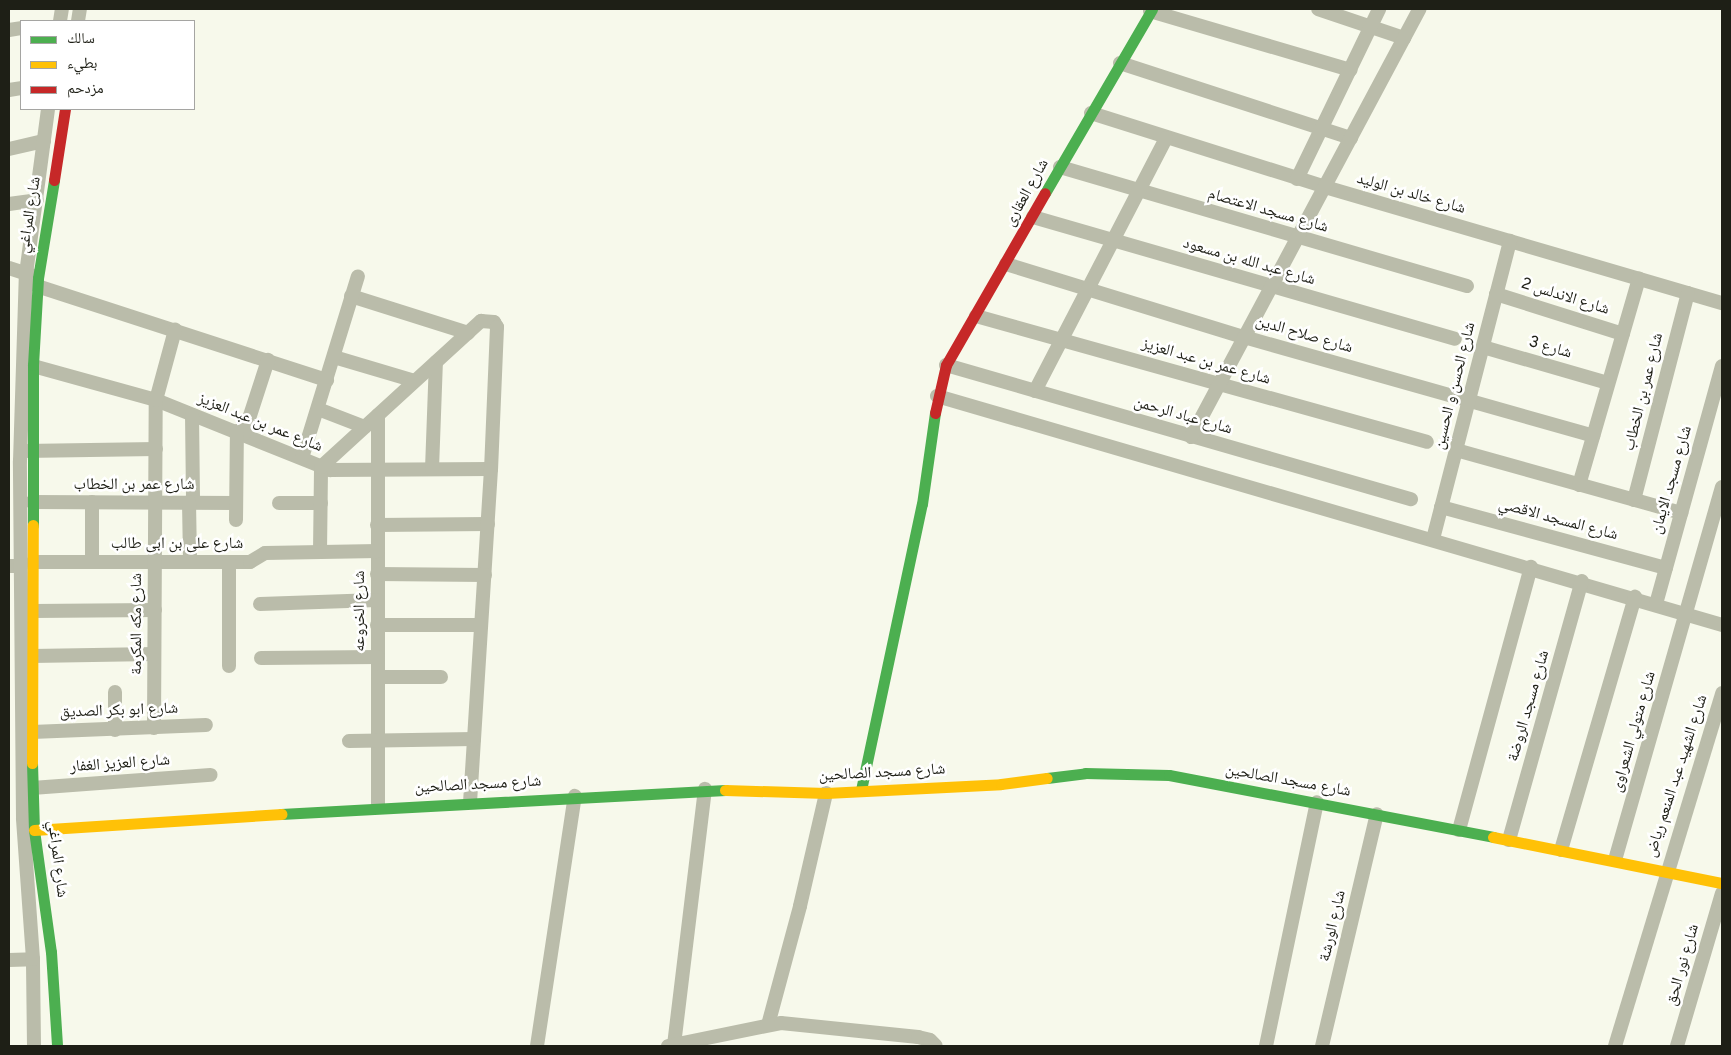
<!DOCTYPE html>
<meta charset="utf-8">
<style>
body{margin:0}
#map{position:relative;width:1731px;height:1055px;overflow:hidden;background:#f7f9eb;font-family:Overpass,"Noto Naskh Arabic",sans-serif}
div>[style]{position:absolute}
[style*='--x']{left:calc(var(--x)*1px);top:calc(var(--y)*1px);width:calc(var(--w)*1px);rotate:calc(var(--a)*1deg)}
.street>*{height:14px;margin:-7px;padding:0 7px;transform-origin:7px;border-radius:7px;background:#babcaa}
.fast>*{height:11px;margin:-5.5px;padding:0 5.5px;transform-origin:5.5px;border-radius:5.5px;background:#4caf50}
.slow>*{height:11px;margin:-5.5px;padding:0 5.5px;transform-origin:5.5px;border-radius:5.5px;background:#ffc107}
.jam>*{height:11px;margin:-5.5px;padding:0 5.5px;transform-origin:5.5px;border-radius:5.5px;background:#c62828}
span{translate:-50% -50%;white-space:nowrap;text-align:center;line-height:1.15;-webkit-text-stroke:5px #fff;paint-order:stroke}
.street-label{font-size:16px;color:#1e1f16}
.frame{position:absolute;inset:0;border:10px solid #1e1f16;pointer-events:none}
.legend{position:absolute;left:20px;top:20px;width:175px;height:90px;box-sizing:border-box;background:#fff;border:1px solid #a5a5a2;margin:0;padding:6px 9px;list-style:none;font-size:15px;color:#1e1f16}
.legend li{display:flex;align-items:center;gap:10px;height:25px}
.legend b{width:25px;border:1px solid #a5a5a2}
</style>
<div id="map">
<div class="street">
<i style="--x:1318;--y:9;--w:91;--a:18.6"></i>
<i style="--x:1150;--y:11;--w:209;--a:16.4"></i>
<i style="--x:60;--y:21;--w:12;--a:-81"></i>
<i style="--x:78;--y:21;--w:12;--a:-81"></i>
<i style="--x:9;--y:30;--w:12;--a:-9"></i>
<i style="--x:1120;--y:63;--w:243;--a:18"></i>
<i style="--x:9;--y:90;--w:12;--a:-9"></i>
<i style="--x:1091;--y:113;--w:245;--a:17.5"></i>
<i style="--x:1325;--y:187;--w:414;--a:16.3"></i>
<i style="--x:9;--y:149;--w:36;--a:-13"></i>
<i style="--x:1060;--y:167;--w:424;--a:16.3"></i>
<i style="--x:1297;--y:179;--w:189;--a:-64.2"></i>
<i style="--x:9;--y:204;--w:28;--a:-8"></i>
<i style="--x:1033;--y:217;--w:439;--a:16.1"></i>
<i style="--x:1006;--y:264;--w:249;--a:17.1"></i>
<i style="--x:1244;--y:337;--w:363;--a:15.8"></i>
<i style="--x:9;--y:268;--w:25;--a:18"></i>
<i style="--x:37;--y:286;--w:305;--a:18"></i>
<i style="--x:1496;--y:294;--w:133;--a:17.5"></i>
<i style="--x:351;--y:296;--w:123;--a:17.5"></i>
<i style="--x:976;--y:316;--w:468;--a:15.6"></i>
<i style="--x:1483;--y:347;--w:130;--a:16.1"></i>
<i style="--x:334;--y:357;--w:84;--a:16.5"></i>
<i style="--x:26;--y:364;--w:135;--a:15.5"></i>
<i style="--x:156;--y:400;--w:188;--a:21.9"></i>
<i style="--x:330;--y:470;--w:161;--a:-0.4"></i>
<i style="--x:946;--y:365;--w:484;--a:16.1"></i>
<i style="--x:1035;--y:391;--w:285;--a:-62.6"></i>
<i style="--x:937;--y:396;--w:818;--a:16.26"></i>
<i style="--x:318;--y:409;--w:50;--a:21"></i>
<i style="--x:192;--y:415;--w:87;--a:89.3"></i>
<i style="--x:378;--y:415;--w:391;--a:90"></i>
<i style="--x:244;--y:434;--w:78;--a:-72"></i>
<i style="--x:1191;--y:437;--w:485;--a:-61.9"></i>
<i style="--x:1456;--y:450;--w:234;--a:15.6"></i>
<i style="--x:24;--y:451;--w:132;--a:-0.9"></i>
<i style="--x:302;--y:458;--w:190;--a:-72.9"></i>
<i style="--x:432;--y:469;--w:107;--a:-87.9"></i>
<i style="--x:1579;--y:485;--w:215;--a:-73.8"></i>
<i style="--x:1634;--y:500;--w:214;--a:-75.4"></i>
<i style="--x:32;--y:502;--w:204;--a:0.3"></i>
<i style="--x:92;--y:502;--w:60;--a:90"></i>
<i style="--x:189;--y:502;--w:60;--a:89"></i>
<i style="--x:279;--y:503;--w:42;--a:0"></i>
<i style="--x:1441;--y:507;--w:233;--a:15.2"></i>
<i style="--x:236;--y:520;--w:89;--a:-89.4"></i>
<i style="--x:377;--y:525;--w:111;--a:-0.5"></i>
<i style="--x:1433;--y:539;--w:308;--a:-75.5"></i>
<i style="--x:320;--y:552;--w:85;--a:-89.3"></i>
<i style="--x:321;--y:467;--w:217;--a:-42.4"></i>
<i style="--x:481;--y:321;--w:13;--a:4"></i>
<i style="--x:494;--y:322;--w:6;--a:59"></i>
<i style="--x:497;--y:327;--w:142;--a:92.4"></i>
<i style="--x:491;--y:469;--w:333;--a:93.6"></i>
<i style="--x:33;--y:562;--w:217;--a:0"></i>
<i style="--x:250;--y:562;--w:17;--a:-31"></i>
<i style="--x:265;--y:553;--w:113;--a:-1"></i>
<i style="--x:9;--y:566;--w:12;--a:0"></i>
<i style="--x:377;--y:574;--w:108;--a:0.5"></i>
<i style="--x:260;--y:604;--w:117;--a:-2"></i>
<i style="--x:1656;--y:604;--w:247;--a:-74.5"></i>
<i style="--x:33;--y:611;--w:122;--a:-0.5"></i>
<i style="--x:377;--y:625;--w:104;--a:0"></i>
<i style="--x:32;--y:656;--w:122;--a:-0.9"></i>
<i style="--x:261;--y:658;--w:117;--a:-0.5"></i>
<i style="--x:229;--y:666;--w:104;--a:-90"></i>
<i style="--x:378;--y:677;--w:63;--a:0"></i>
<i style="--x:154;--y:728;--w:328;--a:-89.7"></i>
<i style="--x:156;--y:400;--w:73;--a:-74.8"></i>
<i style="--x:115;--y:730;--w:38;--a:-90"></i>
<i style="--x:32;--y:732;--w:174;--a:-2.3"></i>
<i style="--x:349;--y:741;--w:125;--a:-0.9"></i>
<i style="--x:32;--y:788;--w:179;--a:-4.2"></i>
<i style="--x:1459;--y:830;--w:273;--a:-74.7"></i>
<i style="--x:1509;--y:840;--w:269;--a:-74.3"></i>
<i style="--x:1561;--y:850;--w:264;--a:-73.7"></i>
<i style="--x:1615;--y:860;--w:388;--a:-74"></i>
<i style="--x:9;--y:960;--w:24;--a:-2"></i>
<i style="--x:768;--y:1025;--w:123;--a:-74.9"></i>
<i style="--x:800;--y:906;--w:116;--a:-77"></i>
<i style="--x:674;--y:1045;--w:258;--a:-83.1"></i>
<i style="--x:34;--y:1046;--w:87;--a:-90.7"></i>
<i style="--x:33;--y:959;--w:141;--a:-94.1"></i>
<i style="--x:23;--y:818;--w:357;--a:-90.5"></i>
<i style="--x:20;--y:461;--w:187;--a:-88.2"></i>
<i style="--x:26;--y:274;--w:166;--a:-82.4"></i>
<i style="--x:537;--y:1046;--w:253;--a:-81.4"></i>
<i style="--x:668;--y:1046;--w:115;--a:-11.5"></i>
<i style="--x:781;--y:1023;--w:138;--a:5.8"></i>
<i style="--x:918;--y:1037;--w:12;--a:14"></i>
<i style="--x:930;--y:1040;--w:8;--a:45"></i>
<i style="--x:1266;--y:1046;--w:249;--a:-78.2"></i>
<i style="--x:1322;--y:1046;--w:238;--a:-76.7"></i>
<i style="--x:1615;--y:1046;--w:369;--a:-73.1"></i>
<i style="--x:1677;--y:1046;--w:159;--a:-73.6"></i>
</div>
<div class="fast">
<i style="--x:1045;--y:193;--w:213;--a:-59.8"></i>
<i style="--x:33;--y:525;--w:160;--a:-90"></i>
<i style="--x:33;--y:365;--w:87;--a:-86.7"></i>
<i style="--x:38;--y:278;--w:99;--a:-80.7"></i>
<i style="--x:32;--y:763;--w:67;--a:88.3"></i>
<i style="--x:34;--y:830;--w:123;--a:82.1"></i>
<i style="--x:51;--y:952;--w:94;--a:86.3"></i>
<i style="--x:1047;--y:778;--w:38;--a:-7"></i>
<i style="--x:1085;--y:773;--w:84;--a:1.4"></i>
<i style="--x:1169;--y:775;--w:330;--a:10.8"></i>
<i style="--x:861;--y:790;--w:292;--a:-78"></i>
<i style="--x:922;--y:504;--w:92;--a:-81.9"></i>
<i style="--x:281;--y:814;--w:445;--a:-3.1"></i>
</div>
<div class="slow">
<i style="--x:32;--y:763;--w:238;--a:-89.8"></i>
<i style="--x:725;--y:790;--w:101;--a:1.7"></i>
<i style="--x:826;--y:793;--w:175;--a:-2.9"></i>
<i style="--x:1001;--y:784;--w:46;--a:-7.4"></i>
<i style="--x:34;--y:830;--w:248;--a:-3.7"></i>
<i style="--x:1493;--y:837;--w:234;--a:11.4"></i>
</div>
<div class="jam">
<i style="--x:54;--y:180;--w:72;--a:-81.2"></i>
<i style="--x:935;--y:413;--w:49;--a:-77.1"></i>
<i style="--x:946;--y:365;--w:198;--a:-60.1"></i>
</div>
<div class="street-label">
<span style="left:1027px;top:193px;rotate:-61deg">شارع العقارى</span>
<span style="left:1411px;top:194px;rotate:16deg">شارع خالد بن الوليد</span>
<span style="left:1268px;top:211px;rotate:16deg">شارع مسجد الاعتصام</span>
<span style="left:30px;top:215px;rotate:-81deg">شارع المراغي</span>
<span style="left:1249px;top:262px;rotate:16deg">شارع عبد الله بن مسعود</span>
<span style="left:1565px;top:297px;rotate:17deg">شارع الاندلس 2</span>
<span style="left:1304px;top:335px;rotate:16deg">شارع صلاح الدين</span>
<span style="left:1550px;top:348px;rotate:16deg">شارع 3</span>
<span style="left:1206px;top:362px;rotate:16deg">شارع عمر بن عبد العزيز</span>
<span style="left:1455px;top:386px;rotate:-76deg">شارع الحسن و الحسين</span>
<span style="left:1644px;top:392px;rotate:-76deg">شارع عمر بن الخطاب</span>
<span style="left:1183px;top:416px;rotate:16deg">شارع عباد الرحمن</span>
<span style="left:260px;top:423px;rotate:22deg">شارع عمر بن عبد العزيز</span>
<span style="left:1672px;top:480px;rotate:-74deg">شارع مسجد الايمان</span>
<span style="left:134px;top:485px">شارع عمر بن الخطاب</span>
<span style="left:1558px;top:520px;rotate:15deg">شارع المسجد الاقصي</span>
<span style="left:177px;top:544px">شارع على بن ابى طالب</span>
<span style="left:360px;top:611px;rotate:-90deg">شارع الخروعه</span>
<span style="left:137px;top:624px;rotate:-90deg">شارع مكه المكرمة</span>
<span style="left:1529px;top:706px;rotate:-74deg">شارع مسجد الروضة</span>
<span style="left:119px;top:711px;rotate:-2deg">شارع ابو بكر الصديق</span>
<span style="left:1634px;top:732px;rotate:-74deg">شارع متولي الشعراوى</span>
<span style="left:120px;top:764px;rotate:-4deg">شارع العزيز الغفار</span>
<span style="left:882px;top:773px;rotate:-3deg">شارع مسجد الصالحين</span>
<span style="left:1677px;top:776px;rotate:-72deg">شارع الشهيد عبد المنعم رياض</span>
<span style="left:1288px;top:781px;rotate:10deg">شارع مسجد الصالحين</span>
<span style="left:478px;top:785px;rotate:-3deg">شارع مسجد الصالحين</span>
<span style="left:57px;top:859px;rotate:83deg">شارع المراغي</span>
<span style="left:1333px;top:926px;rotate:-77deg">شارع الورشة</span>
<span style="left:1683px;top:965px;rotate:-74deg">شارع نور الحق</span>
</div>
<div class="frame"></div>
<ul class="legend">
<li><b style="height:6px;background:#4caf50"></b>سالك</li>
<li><b style="height:6px;background:#ffc107"></b>بطيء</li>
<li><b style="height:6px;background:#c62828"></b>مزدحم</li>
</ul>
</div>
